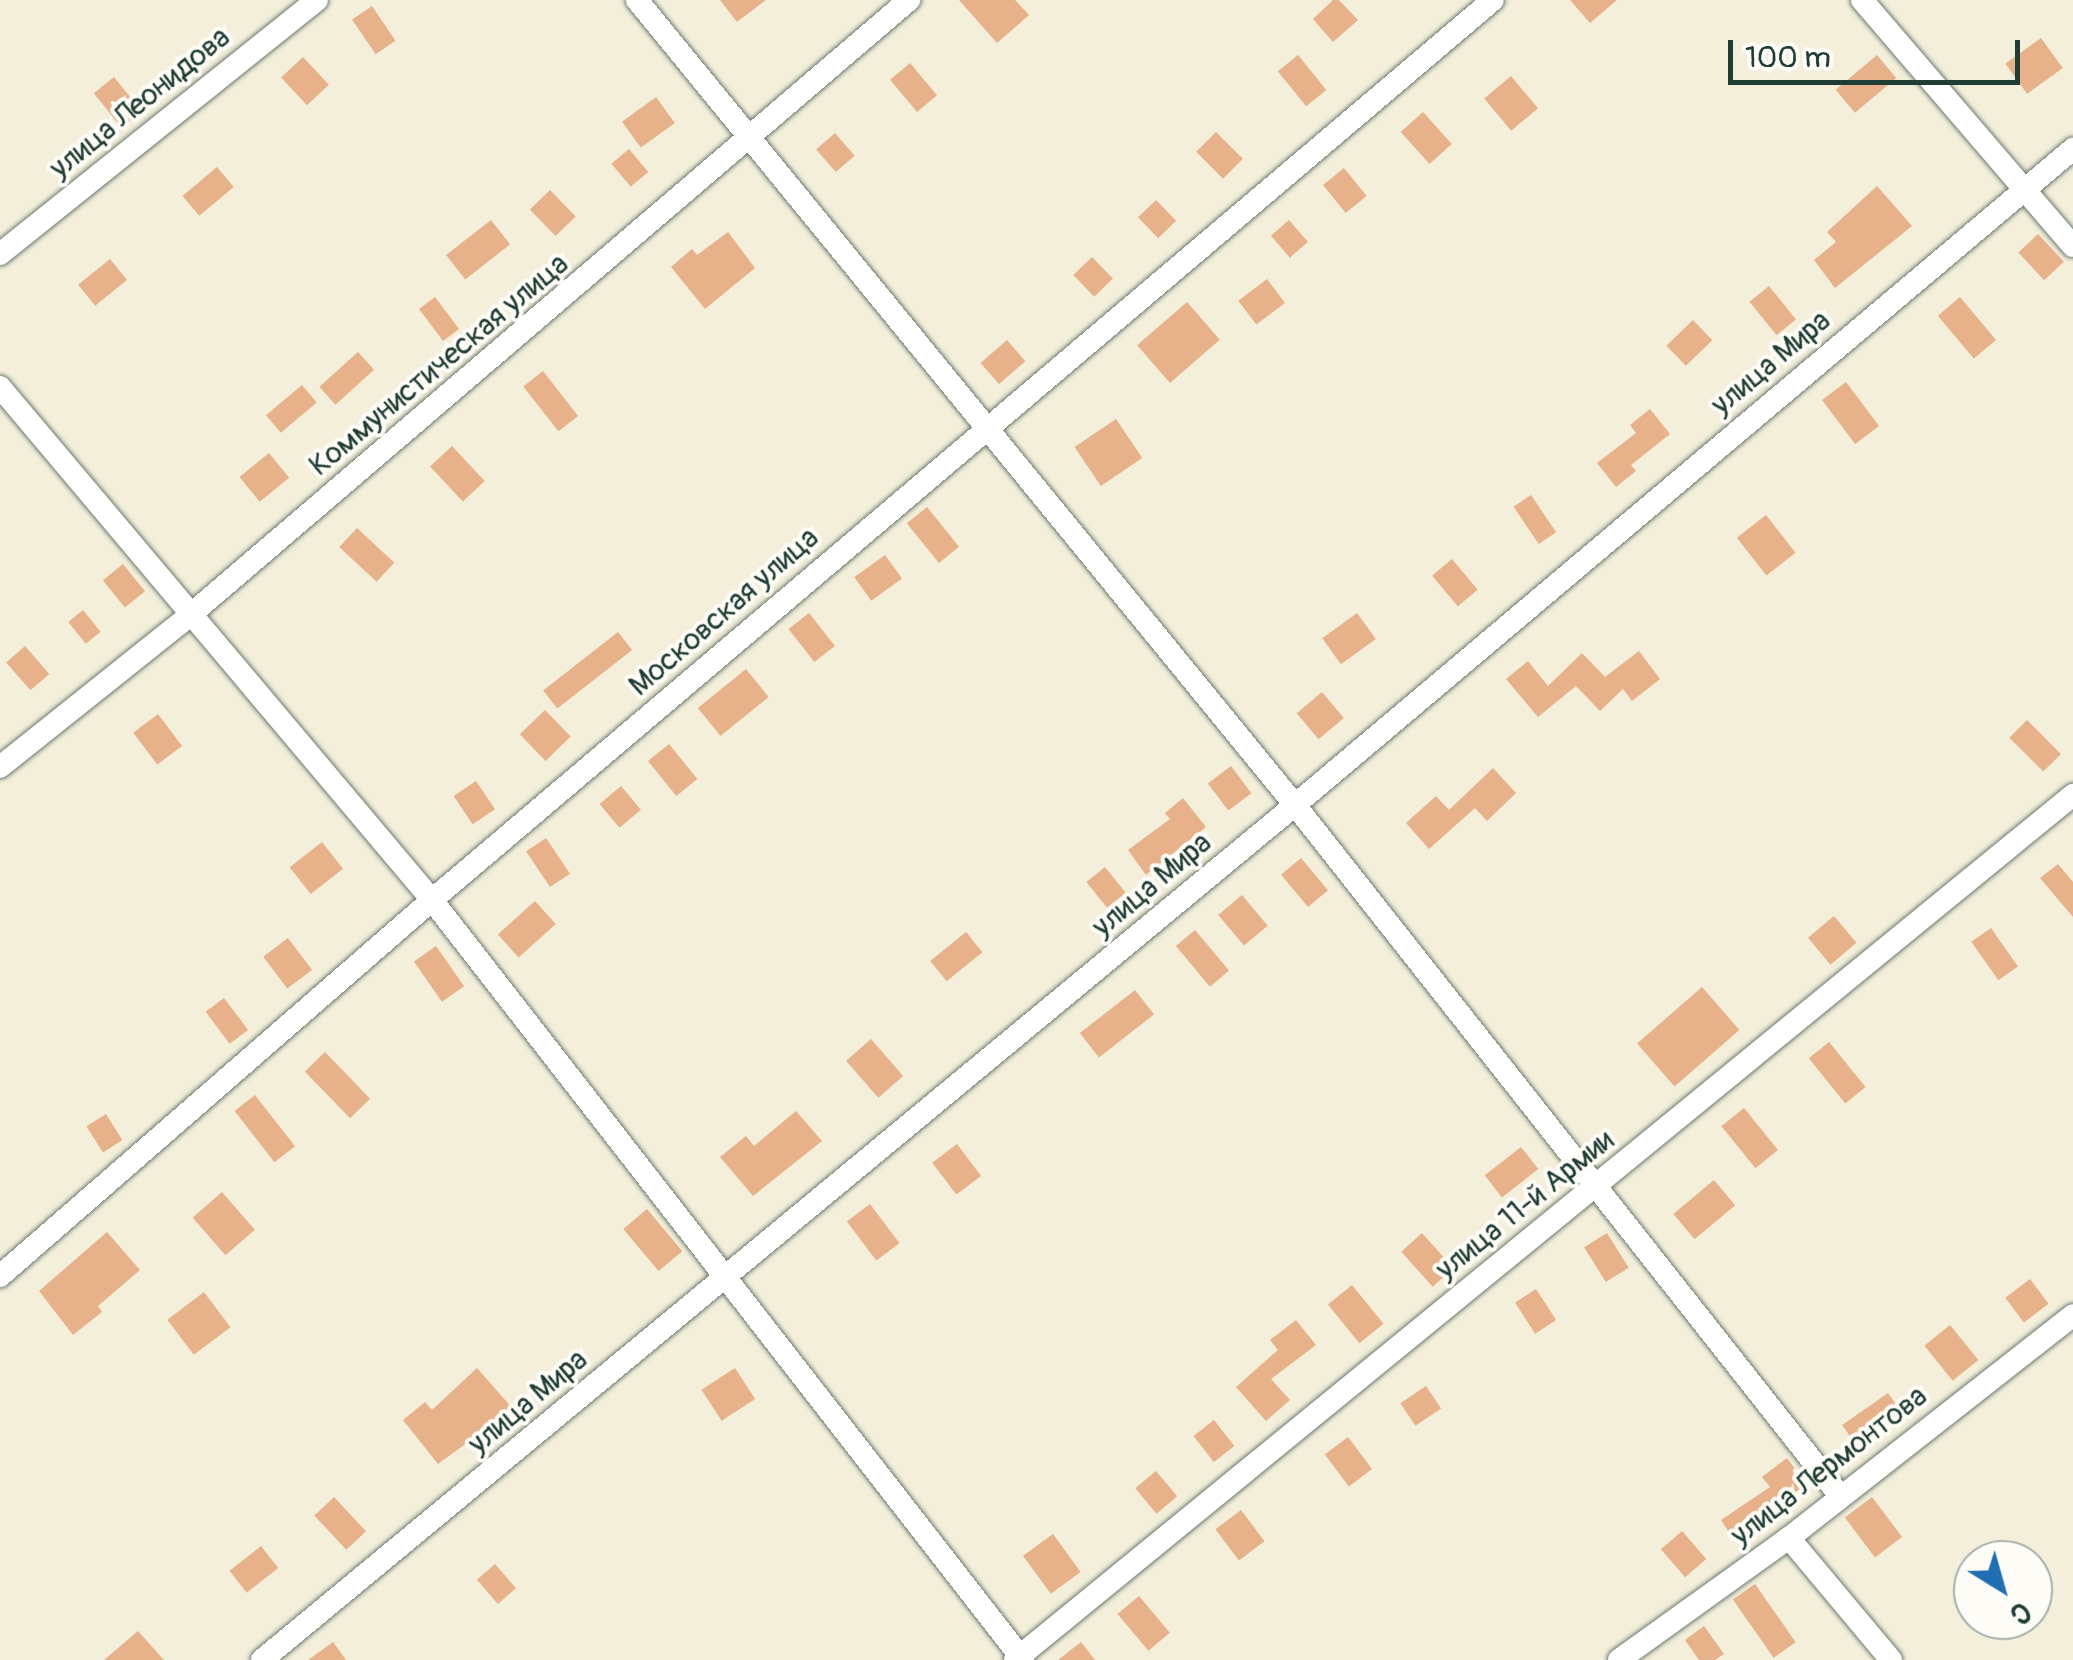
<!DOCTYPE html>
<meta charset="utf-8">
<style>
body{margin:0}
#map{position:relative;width:2073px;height:1660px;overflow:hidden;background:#f3efda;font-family:Pangolin,sans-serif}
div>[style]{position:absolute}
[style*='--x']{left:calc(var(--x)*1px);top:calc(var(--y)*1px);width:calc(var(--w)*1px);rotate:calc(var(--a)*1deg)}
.building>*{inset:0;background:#e7b289;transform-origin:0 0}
.roads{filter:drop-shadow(0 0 2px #697b6e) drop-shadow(0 0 2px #697b6e)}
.minor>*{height:22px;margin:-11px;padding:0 11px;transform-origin:11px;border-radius:11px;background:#fff}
span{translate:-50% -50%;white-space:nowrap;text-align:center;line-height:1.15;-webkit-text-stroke:8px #fdfcf7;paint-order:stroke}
.street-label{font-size:30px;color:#1f3d34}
.north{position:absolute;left:1953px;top:1540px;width:100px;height:100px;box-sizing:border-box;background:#fdfcf7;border:2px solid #a4b0a9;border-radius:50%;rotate:143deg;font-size:28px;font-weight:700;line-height:40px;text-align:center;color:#1f3d34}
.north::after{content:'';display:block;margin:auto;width:35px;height:45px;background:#1f6fb2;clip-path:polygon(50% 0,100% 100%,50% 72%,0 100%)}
.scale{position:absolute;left:1728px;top:40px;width:292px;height:45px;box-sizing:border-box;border:5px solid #1f3d34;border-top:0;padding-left:12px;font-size:30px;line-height:35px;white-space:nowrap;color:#1f3d34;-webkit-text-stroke:8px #fdfcf7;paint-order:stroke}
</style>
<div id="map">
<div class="building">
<i style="clip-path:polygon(720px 0,766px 0,737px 22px)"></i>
<i style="clip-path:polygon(959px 0,1015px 0,1029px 15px,997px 43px)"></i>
<i style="clip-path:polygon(1333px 0,1339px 0,1358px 20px,1333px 42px,1313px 19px)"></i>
<i style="clip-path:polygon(1570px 0,1617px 0,1590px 23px)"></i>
<i style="left:372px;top:6px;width:42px;height:24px;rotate:56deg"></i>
<i style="left:2041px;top:38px;width:37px;height:44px;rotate:54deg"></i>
<i style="left:1298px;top:55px;width:45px;height:26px;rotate:51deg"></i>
<i style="left:1877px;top:55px;width:30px;height:54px;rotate:50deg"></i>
<i style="left:303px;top:57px;width:38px;height:30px;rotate:47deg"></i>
<i style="left:910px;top:63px;width:42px;height:26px;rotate:50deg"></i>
<i style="left:1511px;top:76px;width:42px;height:35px;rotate:50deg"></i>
<i style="left:114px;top:77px;width:44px;height:26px;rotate:51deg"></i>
<i style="left:656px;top:97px;width:32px;height:42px;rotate:54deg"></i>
<i style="left:1423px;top:112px;width:43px;height:30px;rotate:48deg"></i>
<i style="left:1216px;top:132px;width:38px;height:28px;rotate:45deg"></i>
<i style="left:835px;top:133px;width:30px;height:25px;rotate:49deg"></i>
<i style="left:629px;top:149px;width:30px;height:23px;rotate:50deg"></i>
<i style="left:217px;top:167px;width:26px;height:45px;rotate:50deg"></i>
<i style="left:1344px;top:168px;width:36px;height:27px;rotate:51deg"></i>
<i style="clip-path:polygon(1877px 186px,1912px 226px,1835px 288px,1814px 260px,1836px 242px,1827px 232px)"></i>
<i style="left:550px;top:190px;width:37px;height:28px;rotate:46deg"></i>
<i style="left:1156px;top:200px;width:29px;height:25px;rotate:46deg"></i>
<i style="left:491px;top:220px;width:31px;height:57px;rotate:52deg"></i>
<i style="left:1289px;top:220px;width:29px;height:24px;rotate:49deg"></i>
<i style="clip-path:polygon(728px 232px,755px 268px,705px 309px,671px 267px,692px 249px,697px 255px)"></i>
<i style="left:2038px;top:234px;width:38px;height:27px;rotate:47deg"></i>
<i style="left:1092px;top:257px;width:30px;height:26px;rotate:46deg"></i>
<i style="left:110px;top:259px;width:27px;height:41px;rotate:51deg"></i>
<i style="left:1267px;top:279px;width:30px;height:36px;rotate:53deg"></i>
<i style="left:1769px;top:286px;width:43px;height:25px;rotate:51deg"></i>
<i style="left:435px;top:297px;width:40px;height:20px;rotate:53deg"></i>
<i style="left:1960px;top:297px;width:56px;height:29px;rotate:50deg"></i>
<i style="left:1187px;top:302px;width:50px;height:66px;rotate:49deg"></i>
<i style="left:1693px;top:320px;width:28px;height:37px;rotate:46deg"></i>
<i style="left:1007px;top:340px;width:28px;height:35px;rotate:49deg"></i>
<i style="left:358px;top:352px;width:24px;height:52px;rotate:48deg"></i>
<i style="left:543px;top:371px;width:57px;height:25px;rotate:52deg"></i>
<i style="left:1846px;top:382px;width:55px;height:30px;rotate:53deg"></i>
<i style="left:302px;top:385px;width:23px;height:47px;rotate:50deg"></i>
<i style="clip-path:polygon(1650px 409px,1670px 434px,1631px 465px,1636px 471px,1616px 487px,1597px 463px,1636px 433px,1630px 425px)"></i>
<i style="left:1116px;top:419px;width:47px;height:50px;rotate:56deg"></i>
<i style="left:452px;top:446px;width:48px;height:30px;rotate:47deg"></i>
<i style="left:269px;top:453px;width:32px;height:38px;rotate:51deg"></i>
<i style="left:1531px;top:495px;width:45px;height:21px;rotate:56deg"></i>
<i style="left:927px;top:507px;width:51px;height:26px;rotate:51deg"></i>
<i style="left:1766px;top:515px;width:48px;height:37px;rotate:52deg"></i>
<i style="left:357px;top:528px;width:51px;height:26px;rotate:43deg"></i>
<i style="left:885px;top:555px;width:29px;height:38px;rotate:54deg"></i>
<i style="left:1452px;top:559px;width:40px;height:26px;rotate:50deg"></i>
<i style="left:123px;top:564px;width:35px;height:26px;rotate:51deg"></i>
<i style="left:83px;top:610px;width:28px;height:19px;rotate:51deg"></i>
<i style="left:809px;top:613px;width:42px;height:26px;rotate:52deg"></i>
<i style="left:1357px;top:613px;width:32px;height:43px;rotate:54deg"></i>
<i style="left:618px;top:632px;width:23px;height:95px;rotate:52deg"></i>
<i style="left:25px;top:646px;width:37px;height:25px;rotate:49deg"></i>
<i style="clip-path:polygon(1639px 651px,1660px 679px,1632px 701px,1623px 689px,1600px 711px,1576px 686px,1538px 717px,1506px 679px,1528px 661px,1548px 686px,1582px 653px,1605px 677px)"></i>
<i style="left:746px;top:669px;width:36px;height:62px;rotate:51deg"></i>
<i style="left:1322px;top:692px;width:34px;height:33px;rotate:50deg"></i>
<i style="left:545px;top:710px;width:37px;height:35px;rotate:46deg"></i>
<i style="left:158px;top:714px;width:40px;height:31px;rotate:53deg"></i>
<i style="left:2027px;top:720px;width:48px;height:25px;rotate:45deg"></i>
<i style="left:669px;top:744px;width:45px;height:27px;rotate:51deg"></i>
<i style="left:1231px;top:766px;width:34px;height:29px;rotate:53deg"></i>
<i style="clip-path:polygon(1493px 768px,1516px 793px,1487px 821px,1475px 808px,1429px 849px,1406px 823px,1436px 796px,1449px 810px)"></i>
<i style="left:476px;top:781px;width:34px;height:27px;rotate:56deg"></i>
<i style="left:621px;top:786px;width:31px;height:28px;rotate:50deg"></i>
<i style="clip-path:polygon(1183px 798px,1206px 827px,1146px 875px,1128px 850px,1170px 819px,1165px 813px)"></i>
<i style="left:546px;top:838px;width:43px;height:24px;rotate:56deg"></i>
<i style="left:322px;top:842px;width:34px;height:41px;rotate:52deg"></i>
<i style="left:1301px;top:858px;width:42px;height:26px;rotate:50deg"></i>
<i style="clip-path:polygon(2058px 864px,2073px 882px,2073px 917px,2040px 878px)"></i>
<i style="left:1105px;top:867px;width:33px;height:24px;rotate:51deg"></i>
<i style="left:1242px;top:895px;width:40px;height:31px;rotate:50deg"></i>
<i style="left:535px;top:901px;width:31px;height:50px;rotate:48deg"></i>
<i style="left:1834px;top:916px;width:35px;height:34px;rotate:50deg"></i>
<i style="left:1991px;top:928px;width:47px;height:24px;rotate:55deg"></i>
<i style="left:1195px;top:930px;width:53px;height:25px;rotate:50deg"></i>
<i style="left:966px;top:932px;width:26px;height:46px;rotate:51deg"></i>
<i style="left:288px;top:938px;width:40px;height:31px;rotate:53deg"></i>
<i style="left:436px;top:946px;width:49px;height:27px;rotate:55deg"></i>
<i style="left:1702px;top:987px;width:57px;height:86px;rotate:49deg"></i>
<i style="left:1135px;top:990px;width:31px;height:70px;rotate:52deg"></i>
<i style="left:224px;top:998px;width:40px;height:23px;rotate:53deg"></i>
<i style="left:871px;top:1039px;width:49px;height:33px;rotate:49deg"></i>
<i style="left:1829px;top:1042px;width:58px;height:26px;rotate:51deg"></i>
<i style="left:325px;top:1052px;width:65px;height:28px;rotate:46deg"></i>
<i style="left:255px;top:1095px;width:65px;height:26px;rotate:52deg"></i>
<i style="left:1744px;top:1108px;width:54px;height:29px;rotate:51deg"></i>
<i style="clip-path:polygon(796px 1111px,822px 1141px,753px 1196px,720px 1157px,746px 1136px,754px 1146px)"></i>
<i style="left:106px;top:1114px;width:31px;height:23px;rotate:58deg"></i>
<i style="left:957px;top:1144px;width:40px;height:31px;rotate:53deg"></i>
<i style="left:1521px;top:1147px;width:28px;height:46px;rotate:52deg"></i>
<i style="left:1714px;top:1180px;width:33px;height:53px;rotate:50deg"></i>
<i style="left:222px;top:1192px;width:50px;height:39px;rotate:49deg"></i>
<i style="left:870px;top:1204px;width:49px;height:29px;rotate:53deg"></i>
<i style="left:647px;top:1209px;width:55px;height:31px;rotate:50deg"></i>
<i style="clip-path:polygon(107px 1232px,140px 1270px,98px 1306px,102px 1312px,73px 1335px,39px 1291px)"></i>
<i style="left:1422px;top:1233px;width:47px;height:28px;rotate:48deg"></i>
<i style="left:1607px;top:1233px;width:41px;height:27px;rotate:58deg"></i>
<i style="left:2030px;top:1279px;width:31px;height:31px;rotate:53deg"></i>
<i style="left:1352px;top:1285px;width:50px;height:31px;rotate:51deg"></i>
<i style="left:1536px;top:1289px;width:37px;height:25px;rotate:57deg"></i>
<i style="left:204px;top:1292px;width:44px;height:46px;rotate:53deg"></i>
<i style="clip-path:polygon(1296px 1320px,1316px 1345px,1271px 1379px,1290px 1400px,1266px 1421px,1236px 1387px,1278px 1350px,1270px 1340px)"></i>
<i style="left:1950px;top:1325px;width:45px;height:33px;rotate:51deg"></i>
<i style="clip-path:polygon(477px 1368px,513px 1409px,438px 1464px,403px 1420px,425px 1402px,432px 1410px)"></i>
<i style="left:735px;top:1368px;width:37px;height:40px;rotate:57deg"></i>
<i style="left:1426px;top:1386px;width:27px;height:31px;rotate:56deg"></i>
<i style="left:1888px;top:1393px;width:29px;height:56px;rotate:55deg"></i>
<i style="left:1214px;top:1420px;width:33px;height:26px;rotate:52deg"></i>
<i style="left:1348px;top:1437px;width:40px;height:29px;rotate:53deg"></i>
<i style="clip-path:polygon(1787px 1458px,1806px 1484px,1734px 1540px,1721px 1520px,1770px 1487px,1762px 1477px)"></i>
<i style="left:1156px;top:1471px;width:33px;height:27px;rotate:50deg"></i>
<i style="left:334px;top:1497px;width:47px;height:27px;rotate:47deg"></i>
<i style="left:1872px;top:1497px;width:50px;height:34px;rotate:53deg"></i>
<i style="left:1241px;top:1510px;width:39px;height:32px;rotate:53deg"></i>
<i style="left:1682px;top:1531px;width:37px;height:28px;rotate:49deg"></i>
<i style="left:1053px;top:1534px;width:47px;height:37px;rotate:54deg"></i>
<i style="left:261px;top:1546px;width:28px;height:40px;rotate:52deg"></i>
<i style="left:495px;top:1564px;width:32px;height:24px;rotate:49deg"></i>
<i style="left:1755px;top:1584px;width:71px;height:27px;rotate:55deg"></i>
<i style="left:1139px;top:1596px;width:48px;height:28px;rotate:50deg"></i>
<i style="clip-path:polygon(1704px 1626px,1724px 1654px,1715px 1660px,1699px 1660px,1685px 1640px)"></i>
<i style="clip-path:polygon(138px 1631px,164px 1660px,104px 1660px)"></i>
<i style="clip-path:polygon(333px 1642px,346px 1660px,308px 1660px)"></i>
<i style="clip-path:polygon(1081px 1642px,1095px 1660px,1058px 1660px)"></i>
</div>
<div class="roads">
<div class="minor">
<i style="--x:637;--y:0;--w:1040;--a:50.74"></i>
<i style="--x:1295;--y:805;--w:881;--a:51.73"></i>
<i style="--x:1862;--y:0;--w:324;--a:49.4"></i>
<i style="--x:0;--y:254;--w:406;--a:-38.7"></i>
<i style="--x:0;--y:387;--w:671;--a:49.9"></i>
<i style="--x:432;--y:900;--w:963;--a:52.13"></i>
<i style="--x:0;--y:767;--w:242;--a:-38.6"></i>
<i style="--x:189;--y:616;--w:948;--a:-40.55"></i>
<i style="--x:0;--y:1276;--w:573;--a:-41.04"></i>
<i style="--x:432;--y:900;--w:1391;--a:-40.31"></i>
<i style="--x:1789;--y:1538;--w:159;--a:50.1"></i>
<i style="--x:262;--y:1660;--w:1341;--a:-39.61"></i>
<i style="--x:1295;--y:805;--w:1018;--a:-40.14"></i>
<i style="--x:1015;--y:1660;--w:1367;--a:-39.27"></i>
<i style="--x:1619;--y:1660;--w:209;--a:-35.7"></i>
<i style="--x:1789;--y:1538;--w:361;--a:-38.1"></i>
</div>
</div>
<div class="street-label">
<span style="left:140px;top:103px;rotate:-39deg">улица Леонидова</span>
<span style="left:1771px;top:363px;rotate:-40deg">улица Мира</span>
<span style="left:439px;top:365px;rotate:-40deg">Коммунистическая улица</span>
<span style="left:724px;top:612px;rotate:-41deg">Московская улица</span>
<span style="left:1152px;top:885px;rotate:-40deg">улица Мира</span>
<span style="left:1525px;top:1205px;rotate:-39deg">улица 11-й Армии</span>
<span style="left:528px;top:1402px;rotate:-40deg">улица Мира</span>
<span style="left:1829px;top:1466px;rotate:-38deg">улица Лермонтова</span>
</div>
<div class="north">С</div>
<div class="scale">100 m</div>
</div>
